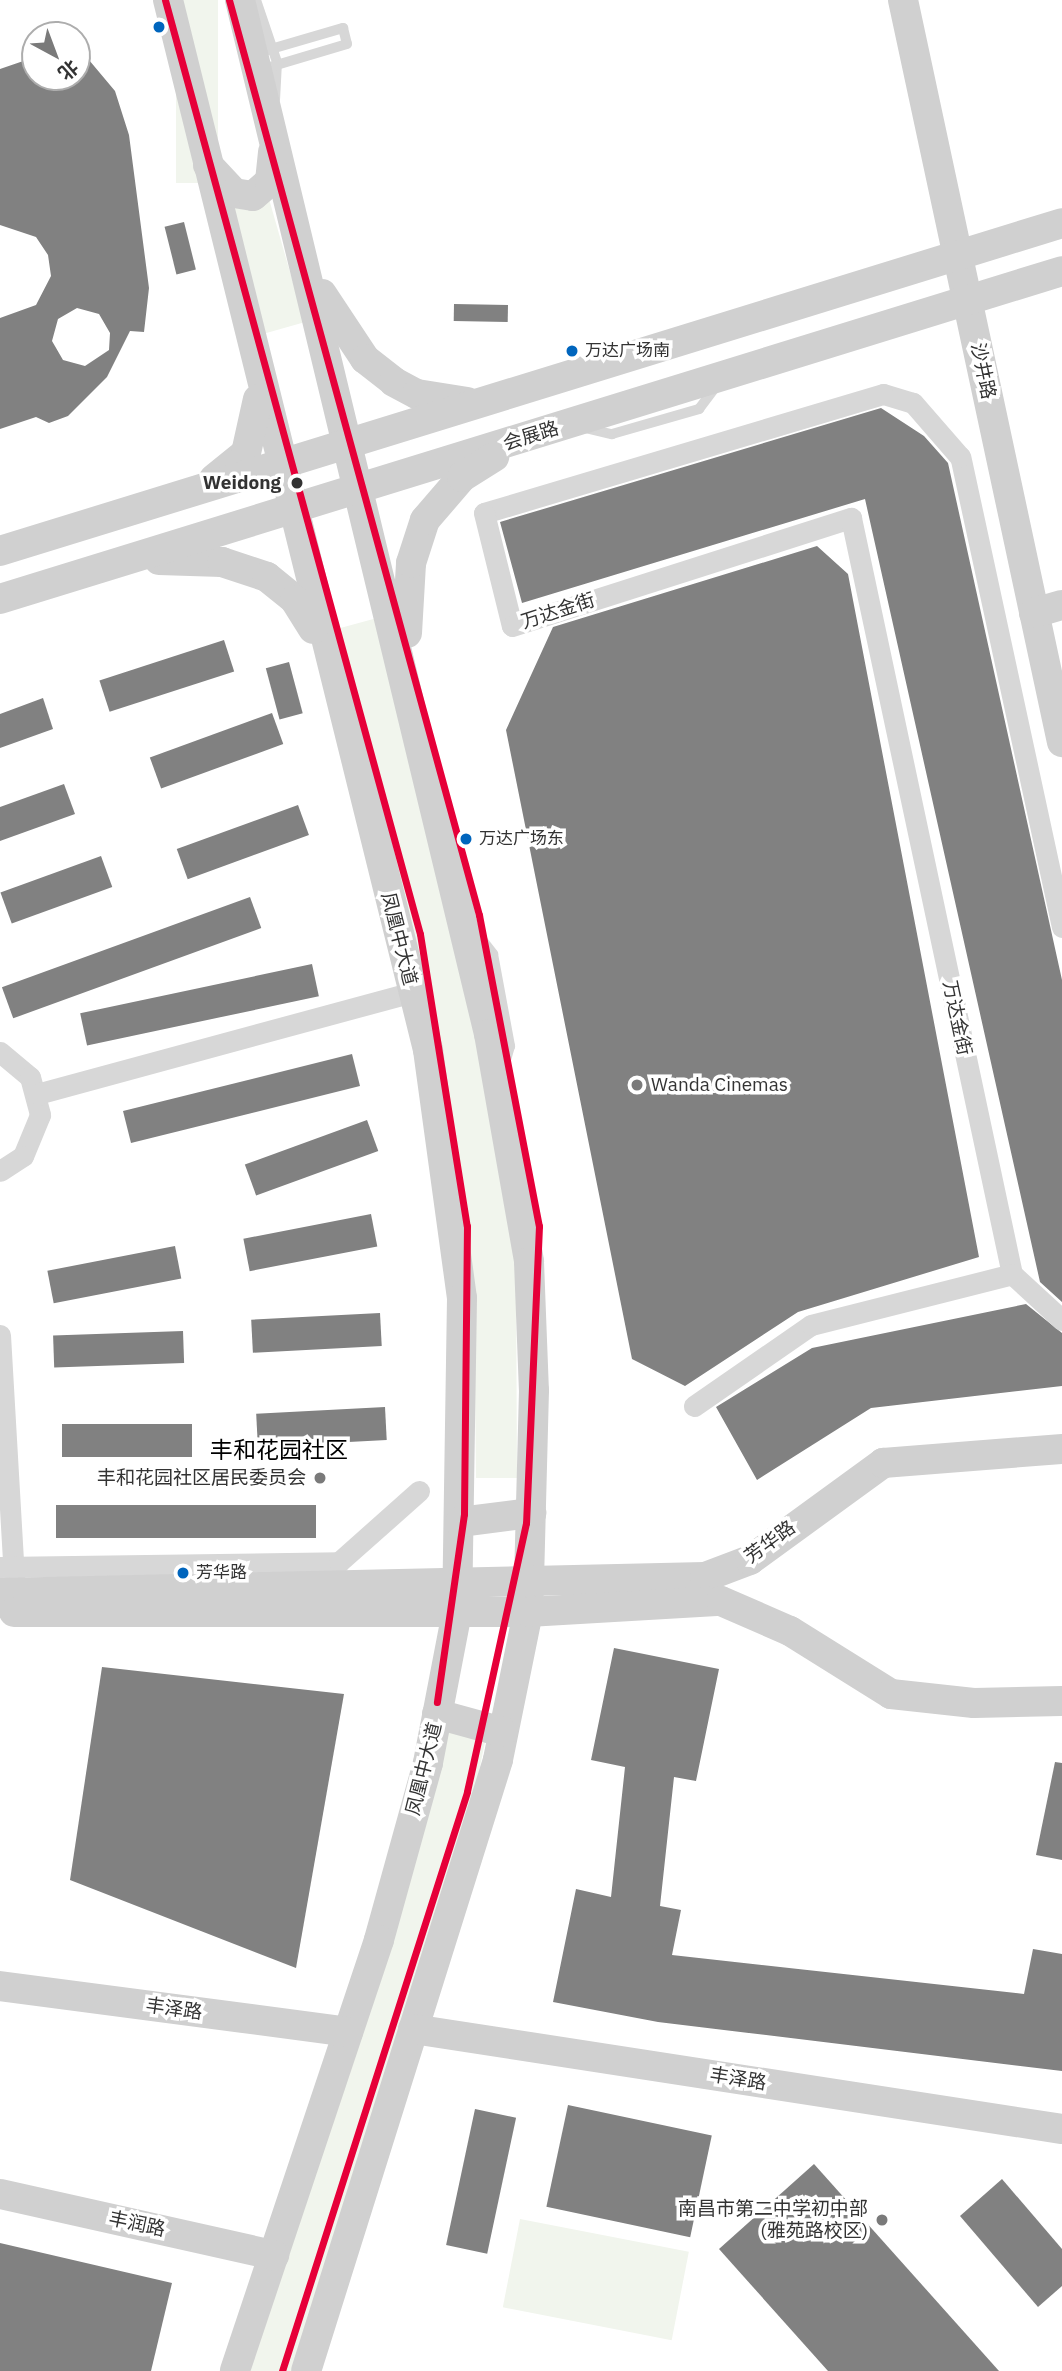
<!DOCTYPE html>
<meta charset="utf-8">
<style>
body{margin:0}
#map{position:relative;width:1062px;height:2371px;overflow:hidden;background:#fff;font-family:"IBM Plex Sans","Noto Sans SC",sans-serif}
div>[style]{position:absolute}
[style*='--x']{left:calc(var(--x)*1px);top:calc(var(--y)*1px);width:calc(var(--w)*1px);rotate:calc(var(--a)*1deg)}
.green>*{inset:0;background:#f1f5ed;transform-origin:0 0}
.building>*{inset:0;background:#818181;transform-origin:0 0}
.lane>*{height:10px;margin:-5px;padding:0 5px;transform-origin:5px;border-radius:5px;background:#d7d7d7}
.street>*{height:21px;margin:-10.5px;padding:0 10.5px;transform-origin:10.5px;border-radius:10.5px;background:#d7d7d7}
.secondary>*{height:30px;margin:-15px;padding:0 15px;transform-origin:15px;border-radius:15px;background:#d0d0d0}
.metro-1>*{height:7px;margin:-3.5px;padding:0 3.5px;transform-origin:3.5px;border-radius:3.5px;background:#e60039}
.dots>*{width:19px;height:19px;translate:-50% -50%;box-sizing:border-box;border:4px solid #fff;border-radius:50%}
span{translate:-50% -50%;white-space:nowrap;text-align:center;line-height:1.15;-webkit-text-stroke:7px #fff;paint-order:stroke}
.bus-label{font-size:17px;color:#333}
.left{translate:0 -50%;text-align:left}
.street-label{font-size:19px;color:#333}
.stop-label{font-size:19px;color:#333;font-weight:700}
.right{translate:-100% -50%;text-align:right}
.poi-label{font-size:19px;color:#333}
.quarter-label{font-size:23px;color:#000}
.north{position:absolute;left:21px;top:21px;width:70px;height:70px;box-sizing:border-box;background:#fff;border:2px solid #adadad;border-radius:50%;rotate:139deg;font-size:19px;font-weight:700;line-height:28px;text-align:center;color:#333}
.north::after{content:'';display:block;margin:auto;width:24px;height:32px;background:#7a7a7a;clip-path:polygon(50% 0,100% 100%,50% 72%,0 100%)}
</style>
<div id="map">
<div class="green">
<i style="left:176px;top:0;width:42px;height:183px"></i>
<i style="left:263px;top:178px;width:150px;height:45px;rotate:74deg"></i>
<i style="clip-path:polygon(377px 618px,494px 1118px,516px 1268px,517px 1478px,476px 1478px,474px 1292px,333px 630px)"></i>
<i style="clip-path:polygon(450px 1730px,485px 1742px,464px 1844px,292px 2371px,248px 2371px,440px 1739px)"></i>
<i style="left:520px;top:2219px;width:172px;height:90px;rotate:11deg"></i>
</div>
<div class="building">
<i style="clip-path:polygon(evenodd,77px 55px,89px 60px,115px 91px,129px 135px,149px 288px,144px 332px,130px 331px,107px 377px,68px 416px,49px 423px,36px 417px,0 429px,0 318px,36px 305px,51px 276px,48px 255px,36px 237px,0 225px,0 69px,35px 57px,35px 77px,77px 77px,77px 55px,77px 308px,99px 314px,110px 333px,109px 350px,85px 366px,63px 360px,52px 341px,58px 319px,77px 308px)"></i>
<i style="left:184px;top:222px;width:49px;height:20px;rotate:76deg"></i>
<i style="left:454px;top:304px;width:54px;height:17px;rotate:1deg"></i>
<i style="clip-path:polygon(881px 408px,924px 436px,948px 463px,1062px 980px,1062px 1302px,1040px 1282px,865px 499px,522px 603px,500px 522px)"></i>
<i style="clip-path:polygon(817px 546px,848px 574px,979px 1257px,798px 1312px,685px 1386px,632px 1359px,506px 730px,553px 627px)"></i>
<i style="left:224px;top:640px;width:33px;height:131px;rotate:72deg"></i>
<i style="left:289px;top:662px;width:53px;height:24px;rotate:75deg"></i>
<i style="clip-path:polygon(43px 698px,53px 729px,0 748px,0 714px)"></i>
<i style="left:272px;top:713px;width:33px;height:130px;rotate:70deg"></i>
<i style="clip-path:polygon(64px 784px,75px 814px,0 841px,0 807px)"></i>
<i style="left:298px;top:805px;width:32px;height:129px;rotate:70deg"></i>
<i style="left:101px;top:856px;width:33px;height:107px;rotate:70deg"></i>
<i style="left:250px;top:897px;width:33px;height:264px;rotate:70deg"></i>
<i style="left:312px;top:964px;width:33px;height:237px;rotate:78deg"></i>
<i style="left:352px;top:1054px;width:33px;height:236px;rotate:76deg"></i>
<i style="left:367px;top:1120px;width:33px;height:130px;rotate:70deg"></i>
<i style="left:371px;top:1214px;width:33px;height:130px;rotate:79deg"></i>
<i style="left:175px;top:1246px;width:33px;height:130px;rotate:79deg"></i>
<i style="clip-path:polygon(1026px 1304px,1062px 1333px,1062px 1386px,871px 1408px,757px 1480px,716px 1407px,812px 1348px)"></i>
<i style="left:380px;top:1313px;width:33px;height:129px;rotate:87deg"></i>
<i style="left:183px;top:1331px;width:32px;height:130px;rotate:88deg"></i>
<i style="left:385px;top:1407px;width:33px;height:129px;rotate:87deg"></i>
<i style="left:192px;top:1424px;width:33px;height:130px;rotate:90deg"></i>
<i style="left:316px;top:1505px;width:33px;height:260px;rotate:90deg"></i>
<i style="clip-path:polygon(614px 1648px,719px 1669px,696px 1781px,674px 1777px,660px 1906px,681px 1910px,672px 1955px,1024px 1994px,1033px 1949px,1062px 1954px,1062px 2071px,658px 2022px,553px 2002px,576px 1889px,611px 1897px,625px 1767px,591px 1760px)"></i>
<i style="clip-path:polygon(102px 1667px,344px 1694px,296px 1968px,70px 1880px)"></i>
<i style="clip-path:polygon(1055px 1762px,1062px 1763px,1062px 1860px,1036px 1855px)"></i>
<i style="left:568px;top:2105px;width:147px;height:104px;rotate:12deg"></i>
<i style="left:475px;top:2109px;width:42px;height:139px;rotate:12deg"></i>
<i style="clip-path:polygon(814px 2164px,999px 2371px,828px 2371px,719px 2249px)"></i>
<i style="clip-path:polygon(1002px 2179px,1062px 2249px,1062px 2286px,1038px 2307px,960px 2216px)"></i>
<i style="clip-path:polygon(0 2243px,172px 2283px,151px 2371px,0 2371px)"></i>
</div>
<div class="lane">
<i style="--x:256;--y:0;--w:65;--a:71.3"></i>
<i style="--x:277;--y:62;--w:37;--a:93"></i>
<i style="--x:254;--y:54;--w:93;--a:-16.3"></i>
<i style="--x:343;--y:28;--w:16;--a:76"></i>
<i style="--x:347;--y:44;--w:91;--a:163.4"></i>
<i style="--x:585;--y:428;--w:28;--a:13"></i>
<i style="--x:612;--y:434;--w:91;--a:-16"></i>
<i style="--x:699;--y:409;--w:31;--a:-53"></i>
<i style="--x:473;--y:928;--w:33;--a:52"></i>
<i style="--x:493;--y:954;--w:94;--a:79.5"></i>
<i style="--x:510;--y:1046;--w:22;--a:106"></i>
</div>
<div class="street">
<i style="--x:1062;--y:927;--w:481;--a:-102.2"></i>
<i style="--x:960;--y:457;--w:72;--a:-131"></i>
<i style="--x:913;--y:403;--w:31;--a:-163"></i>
<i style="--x:883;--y:394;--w:416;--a:163.4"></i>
<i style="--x:484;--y:513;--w:116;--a:76.1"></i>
<i style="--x:512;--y:626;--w:356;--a:-17.7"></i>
<i style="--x:851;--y:518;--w:773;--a:77.98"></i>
<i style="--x:1012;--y:1274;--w:68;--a:42.6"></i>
<i style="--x:0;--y:1052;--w:39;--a:40"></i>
<i style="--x:30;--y:1077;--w:39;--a:75"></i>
<i style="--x:40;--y:1115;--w:44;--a:112.5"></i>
<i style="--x:23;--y:1156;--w:27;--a:147"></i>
<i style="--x:37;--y:1094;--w:389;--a:-15.2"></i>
<i style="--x:0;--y:1335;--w:246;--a:86.7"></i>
<i style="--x:694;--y:1406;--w:142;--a:-34.7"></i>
<i style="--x:811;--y:1325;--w:207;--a:-14.2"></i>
<i style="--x:0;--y:1567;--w:339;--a:-0.8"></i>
<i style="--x:339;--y:1562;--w:107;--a:-41.6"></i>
</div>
<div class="secondary">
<i style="--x:168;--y:0;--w:1082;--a:76.09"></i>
<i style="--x:428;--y:1050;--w:250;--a:82.2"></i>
<i style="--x:462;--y:1298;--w:314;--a:90.9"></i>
<i style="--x:457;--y:1612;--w:154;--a:100.9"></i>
<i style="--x:428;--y:1763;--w:184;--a:105.5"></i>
<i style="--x:379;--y:1940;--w:454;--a:108.5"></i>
<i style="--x:240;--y:0;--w:1064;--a:76.46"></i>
<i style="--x:489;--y:1034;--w:231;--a:80"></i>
<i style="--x:529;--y:1262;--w:128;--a:87.8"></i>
<i style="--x:534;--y:1390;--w:222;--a:91.5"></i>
<i style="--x:528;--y:1612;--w:151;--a:101.5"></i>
<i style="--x:498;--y:1760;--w:640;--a:107.44"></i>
<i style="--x:903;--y:0;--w:759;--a:77.91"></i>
<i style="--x:208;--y:165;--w:38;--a:47"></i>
<i style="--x:234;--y:193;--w:19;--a:9"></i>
<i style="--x:253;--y:196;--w:23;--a:-41"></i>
<i style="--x:270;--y:181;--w:29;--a:-84"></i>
<i style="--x:322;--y:294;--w:78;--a:56.5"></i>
<i style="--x:365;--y:359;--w:37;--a:38"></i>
<i style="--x:394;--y:382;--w:26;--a:28"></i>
<i style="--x:417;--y:394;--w:51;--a:9.1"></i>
<i style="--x:214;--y:479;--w:41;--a:-39.1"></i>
<i style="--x:246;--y:453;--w:55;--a:-77.5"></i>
<i style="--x:0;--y:551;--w:1111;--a:-17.16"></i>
<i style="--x:159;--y:560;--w:63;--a:1.8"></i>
<i style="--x:222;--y:562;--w:47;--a:18.4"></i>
<i style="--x:267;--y:577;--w:36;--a:39"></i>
<i style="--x:295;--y:600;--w:34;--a:58"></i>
<i style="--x:0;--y:599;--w:1111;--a:-17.16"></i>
<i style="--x:1034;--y:613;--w:29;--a:-16"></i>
<i style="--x:407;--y:633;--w:70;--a:-86.7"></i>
<i style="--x:411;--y:563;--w:45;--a:-72"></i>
<i style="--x:425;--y:520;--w:57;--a:-49.3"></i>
<i style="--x:462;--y:477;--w:38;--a:-32"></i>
<i style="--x:460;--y:1522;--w:72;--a:-7.2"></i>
<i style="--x:0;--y:1593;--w:705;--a:-1.3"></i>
<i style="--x:705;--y:1577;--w:48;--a:-20.7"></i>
<i style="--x:750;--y:1560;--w:165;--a:-36.1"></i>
<i style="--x:883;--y:1463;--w:180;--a:-4.5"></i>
<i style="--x:14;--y:1612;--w:514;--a:0"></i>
<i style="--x:528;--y:1612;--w:193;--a:-3.3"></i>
<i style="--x:721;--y:1601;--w:75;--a:23.5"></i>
<i style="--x:790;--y:1631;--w:119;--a:32"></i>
<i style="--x:891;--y:1694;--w:83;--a:6.2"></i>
<i style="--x:974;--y:1703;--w:88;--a:-1.3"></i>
<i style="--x:437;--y:1714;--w:68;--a:15.3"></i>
<i style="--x:0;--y:1986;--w:351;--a:7.5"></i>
<i style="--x:413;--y:2029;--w:657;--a:8.76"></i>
<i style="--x:0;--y:2194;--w:281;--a:12.6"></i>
</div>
<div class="metro-1">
<i style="--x:165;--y:0;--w:968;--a:74.73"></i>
<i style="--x:420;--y:934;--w:296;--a:80.9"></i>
<i style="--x:467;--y:1226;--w:288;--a:90.6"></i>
<i style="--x:464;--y:1514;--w:190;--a:98.2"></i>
<i style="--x:229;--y:0;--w:949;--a:74.72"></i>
<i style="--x:479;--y:915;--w:317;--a:79.1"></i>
<i style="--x:539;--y:1226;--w:297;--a:92.5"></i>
<i style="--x:526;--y:1523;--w:275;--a:102.4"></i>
<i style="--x:467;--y:1792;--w:608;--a:107.72"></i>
</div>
<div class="dots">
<i style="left:159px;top:27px;background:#0065bd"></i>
<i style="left:572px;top:351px;background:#0065bd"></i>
<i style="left:297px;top:483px;background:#333"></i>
<i style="left:466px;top:839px;background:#0065bd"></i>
<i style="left:637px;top:1085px;background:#7a7a7a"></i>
<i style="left:320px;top:1478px;background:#7a7a7a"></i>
<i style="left:183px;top:1573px;background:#0065bd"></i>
<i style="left:882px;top:2220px;background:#7a7a7a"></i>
</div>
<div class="bus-label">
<span class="left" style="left:585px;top:351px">万达广场南</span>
<span class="left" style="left:479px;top:839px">万达广场东</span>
<span class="left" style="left:196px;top:1573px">芳华路</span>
</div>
<div class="street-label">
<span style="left:983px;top:371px;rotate:78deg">沙井路</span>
<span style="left:531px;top:436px;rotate:-17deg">会展路</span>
<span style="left:558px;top:611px;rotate:-18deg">万达金街</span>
<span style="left:399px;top:939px;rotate:76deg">凤凰中大道</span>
<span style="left:957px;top:1018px;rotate:78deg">万达金街</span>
<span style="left:770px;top:1542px;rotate:-36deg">芳华路</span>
<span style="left:424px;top:1769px;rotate:-76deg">凤凰中大道</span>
<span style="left:174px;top:2009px;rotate:8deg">丰泽路</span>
<span style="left:738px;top:2079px;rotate:9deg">丰泽路</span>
<span style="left:137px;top:2224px;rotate:12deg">丰润路</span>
</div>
<div class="stop-label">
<span class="right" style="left:281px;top:483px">Weidong</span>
</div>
<div class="poi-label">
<span class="left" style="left:651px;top:1085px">Wanda Cinemas</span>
<span class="right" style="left:306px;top:1478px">丰和花园社区居民委员会</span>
<span class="right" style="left:868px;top:2220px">南昌市第二中学初中部<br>(雅苑路校区)</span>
</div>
<div class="quarter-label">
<span style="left:279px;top:1449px">丰和花园社区</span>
</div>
<div class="north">北</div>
</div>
